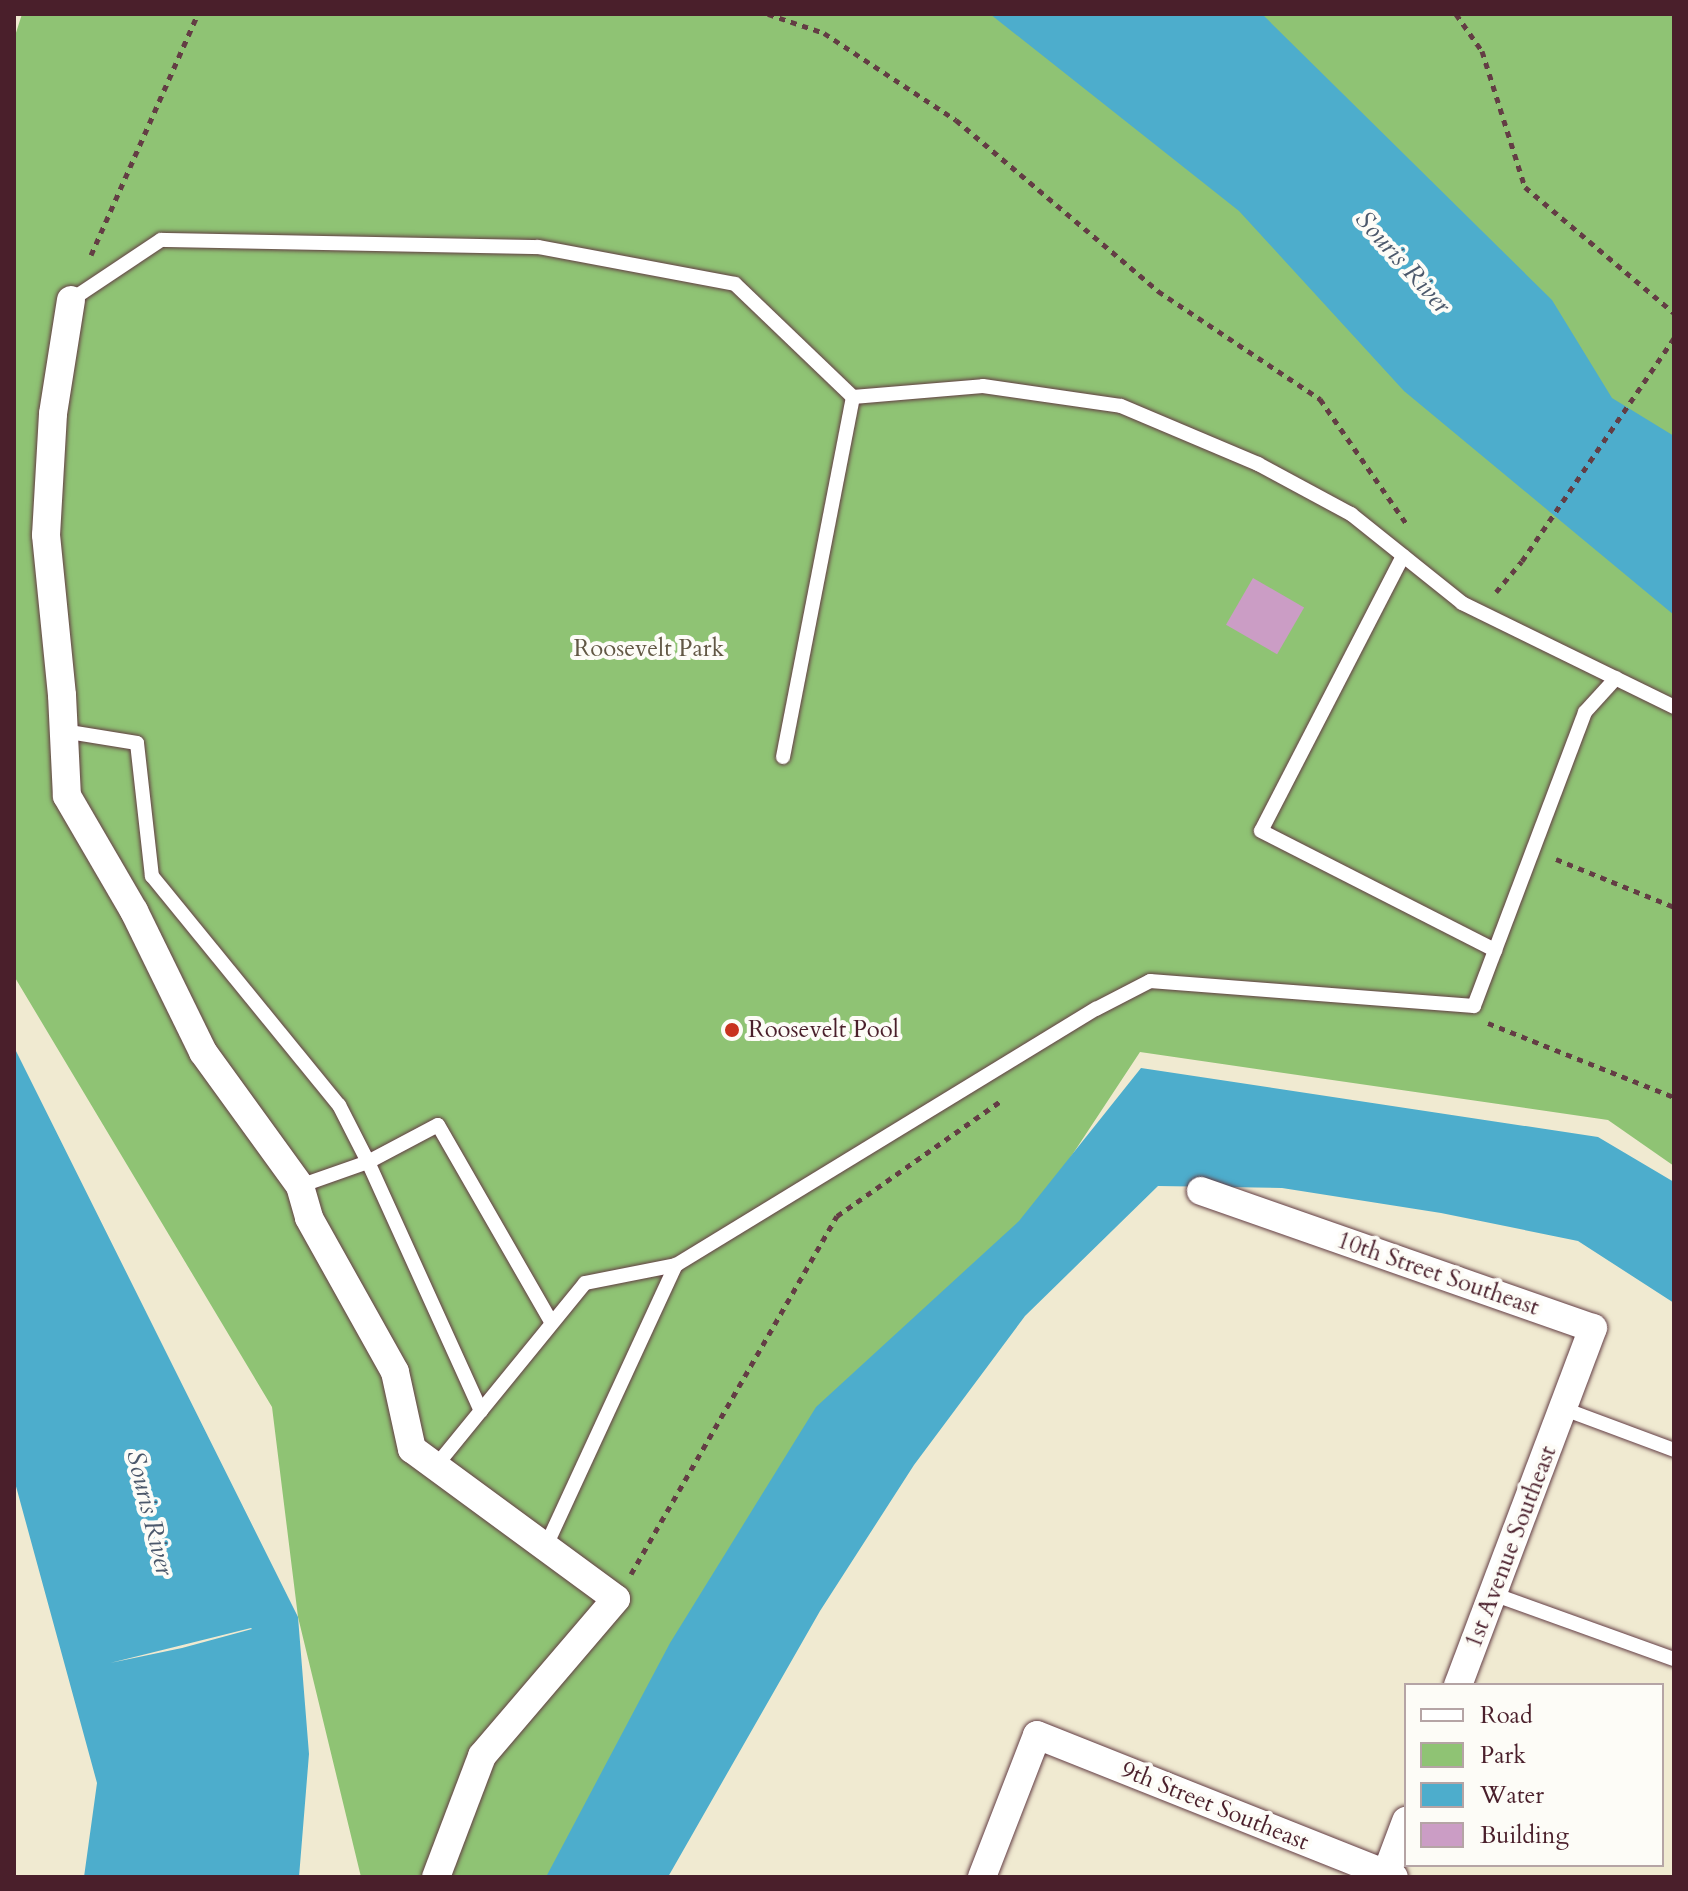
<!DOCTYPE html>
<style>
body{margin:0}
#map{position:relative;width:1688px;height:1891px;overflow:hidden;background:#f0ead1;font-family:Cardo,serif}
div>[style]{position:absolute}
[style*='--x']{left:calc(var(--x)*1px);top:calc(var(--y)*1px);width:calc(var(--w)*1px);rotate:calc(var(--a)*1deg)}
.green>*{inset:0;background:#8fc374}
.water>*{inset:0;background:#4dadcc}
.building>*{inset:0;background:#cb9dc5;transform-origin:0 0}
.path>*{height:5px;margin-top:-2.5px;transform-origin:0;background:repeating-linear-gradient(90deg,#633d44 0 6px,transparent 0 12px)}
.roads{filter:drop-shadow(0 0 2px #633d44) drop-shadow(0 0 2px #633d44)}
.lane>*{height:14px;margin:-7px;padding:0 7px;transform-origin:7px;border-radius:7px;background:#fff}
.street>*{height:28px;margin:-14px;padding:0 14px;transform-origin:14px;border-radius:14px;background:#fff}
.dots>*{width:22px;height:22px;translate:-50% -50%;box-sizing:border-box;border:4px solid #fdfcf7;border-radius:50%}
span{translate:-50% -50%;white-space:nowrap;text-align:center;line-height:1.15;-webkit-text-stroke:8px #fdfcf7;paint-order:stroke}
.park-label{font-size:24px;color:#625845}
.poi-label{font-size:24px;color:#4a1f2b}
.left{translate:0 -50%;text-align:left}
.street-label{font-size:24px;color:#4a1f2b}
.water-label{font-size:26px;color:#4b586b;font-style:italic}
.frame{position:absolute;inset:0;border:16px solid #4a1f2b;pointer-events:none}
.legend{position:absolute;left:1404px;top:1683px;width:260px;height:184px;box-sizing:border-box;background:#fdfcf7;border:2px solid #b5a4a5;margin:0;padding:10px 14px;list-style:none;font-size:24px;color:#4a1f2b}
.legend li{display:flex;align-items:center;gap:16px;height:40px}
.legend b{width:40px;border:2px solid #b5a4a5}
</style>
<div id="map">
<div class="green">
<i style="clip-path:polygon(22px 14px,1674px 14px,1674px 1166px,1608px 1120px,1140px 1052px,596px 1877px,361px 1877px,298px 1617px,272px 1407px,14px 976px,14px 39px)"></i>
</div>
<div class="water">
<i style="clip-path:polygon(990px 14px,1262px 14px,1552px 300px,1612px 398px,1674px 436px,1674px 615px,1404px 391px,1239px 211px)"></i>
<i style="clip-path:polygon(evenodd,14px 1047px,298px 1617px,309px 1754px,299px 1877px,84px 1877px,97px 1783px,14px 1479px,14px 1047px,252px 1629px,182px 1648px,110px 1663px,251px 1628px,252px 1629px)"></i>
<i style="clip-path:polygon(1141px 1068px,1598px 1137px,1674px 1182px,1674px 1303px,1578px 1241px,1441px 1213px,1282px 1188px,1158px 1186px,1025px 1316px,914px 1465px,820px 1611px,668px 1877px,546px 1877px,670px 1643px,816px 1407px,1019px 1221px)"></i>
</div>
<div class="building">
<i style="left:1253px;top:578px;width:59px;height:54px;rotate:30deg"></i>
</div>
<div class="path">
<i style="--x:768;--y:14;--w:59;--a:18.7"></i>
<i style="--x:824;--y:33;--w:158;--a:33.4"></i>
<i style="--x:956;--y:120;--w:265;--a:40.2"></i>
<i style="--x:1158;--y:291;--w:195;--a:33.7"></i>
<i style="--x:1320;--y:399;--w:151;--a:55.3"></i>
<i style="--x:1456;--y:14;--w:45;--a:54.9"></i>
<i style="--x:1482;--y:51;--w:143;--a:72.5"></i>
<i style="--x:1525;--y:187;--w:195;--a:40.2"></i>
<i style="--x:91;--y:255;--w:264;--a:-66.1"></i>
<i style="--x:1496;--y:592;--w:40;--a:-50"></i>
<i style="--x:1522;--y:561;--w:270;--a:-55.7"></i>
<i style="--x:1556;--y:859;--w:127;--a:22.1"></i>
<i style="--x:1488;--y:1023;--w:200;--a:21.7"></i>
<i style="--x:631;--y:1574;--w:413;--a:-60.1"></i>
<i style="--x:837;--y:1216;--w:202;--a:-35.1"></i>
</div>
<div class="roads">
<div class="lane">
<i style="--x:71;--y:300;--w:108;--a:-33.7"></i>
<i style="--x:161;--y:240;--w:377;--a:1.1"></i>
<i style="--x:538;--y:247;--w:200;--a:10.6"></i>
<i style="--x:735;--y:284;--w:163;--a:43.8"></i>
<i style="--x:853;--y:397;--w:130;--a:-4.8"></i>
<i style="--x:983;--y:386;--w:139;--a:8.2"></i>
<i style="--x:1121;--y:406;--w:149;--a:22.9"></i>
<i style="--x:1258;--y:464;--w:106;--a:28.3"></i>
<i style="--x:1351;--y:514;--w:142;--a:38.7"></i>
<i style="--x:1462;--y:603;--w:236;--a:26.1"></i>
<i style="--x:1403;--y:556;--w:309;--a:117.3"></i>
<i style="--x:1261;--y:831;--w:263;--a:27"></i>
<i style="--x:63;--y:731;--w:75;--a:9.2"></i>
<i style="--x:137;--y:743;--w:134;--a:83.6"></i>
<i style="--x:152;--y:876;--w:296;--a:50.8"></i>
<i style="--x:339;--y:1105;--w:64;--a:63"></i>
<i style="--x:368;--y:1162;--w:72;--a:160.6"></i>
<i style="--x:783;--y:757;--w:367;--a:-79"></i>
<i style="--x:1564;--y:1409;--w:117;--a:20.4"></i>
<i style="--x:481;--y:1411;--w:273;--a:-114.4"></i>
<i style="--x:368;--y:1162;--w:79;--a:-27.9"></i>
<i style="--x:438;--y:1125;--w:228;--a:60.1"></i>
<i style="--x:435;--y:1467;--w:237;--a:-50.8"></i>
<i style="--x:585;--y:1283;--w:93;--a:-11.2"></i>
<i style="--x:676;--y:1265;--w:492;--a:-31.4"></i>
<i style="--x:1096;--y:1009;--w:61;--a:-27.4"></i>
<i style="--x:1150;--y:981;--w:325;--a:4.4"></i>
<i style="--x:1474;--y:1006;--w:314;--a:-69.3"></i>
<i style="--x:1585;--y:712;--w:46;--a:-47.6"></i>
<i style="--x:545;--y:1548;--w:312;--a:-65.2"></i>
<i style="--x:1493;--y:1594;--w:192;--a:19.8"></i>
</div>
<div class="street">
<i style="--x:71;--y:300;--w:115;--a:99"></i>
<i style="--x:53;--y:414;--w:121;--a:93.3"></i>
<i style="--x:46;--y:535;--w:161;--a:84.3"></i>
<i style="--x:62;--y:695;--w:101;--a:87.2"></i>
<i style="--x:67;--y:796;--w:133;--a:59.8"></i>
<i style="--x:134;--y:911;--w:157;--a:63.9"></i>
<i style="--x:203;--y:1052;--w:165;--a:54.1"></i>
<i style="--x:300;--y:1186;--w:33;--a:74"></i>
<i style="--x:309;--y:1218;--w:176;--a:60.8"></i>
<i style="--x:395;--y:1372;--w:79;--a:77.6"></i>
<i style="--x:412;--y:1449;--w:253;--a:36.3"></i>
<i style="--x:616;--y:1599;--w:206;--a:130.5"></i>
<i style="--x:482;--y:1756;--w:129;--a:110.8"></i>
<i style="--x:1201;--y:1191;--w:415;--a:19.3"></i>
<i style="--x:1593;--y:1328;--w:382;--a:110.7"></i>
<i style="--x:982;--y:1877;--w:152;--a:-68.8"></i>
<i style="--x:1037;--y:1735;--w:384;--a:21.7"></i>
<i style="--x:1385;--y:1877;--w:60;--a:-69.4"></i>
</div>
</div>
<div class="dots">
<i style="left:732px;top:1030px;background:#c8321e"></i>
</div>
<div class="park-label">
<span style="left:649px;top:649px">Roosevelt Park</span>
</div>
<div class="poi-label">
<span class="left" style="left:748px;top:1030px">Roosevelt Pool</span>
</div>
<div class="street-label">
<span style="left:1438px;top:1274px;rotate:19deg">10th Street Southeast</span>
<span style="left:1511px;top:1547px;rotate:-69deg">1st Avenue Southeast</span>
<span style="left:1215px;top:1806px;rotate:22deg">9th Street Southeast</span>
</div>
<div class="water-label">
<span style="left:1403px;top:262px;rotate:48deg">Souris River</span>
<span style="left:150px;top:1513px;rotate:76deg">Souris River</span>
</div>
<div class="frame"></div>
<ul class="legend">
<li><b style="height:10px;background:#fff"></b>Road</li>
<li><b style="height:22px;background:#8fc374"></b>Park</li>
<li><b style="height:22px;background:#4dadcc"></b>Water</li>
<li><b style="height:22px;background:#cb9dc5"></b>Building</li>
</ul>
</div>
